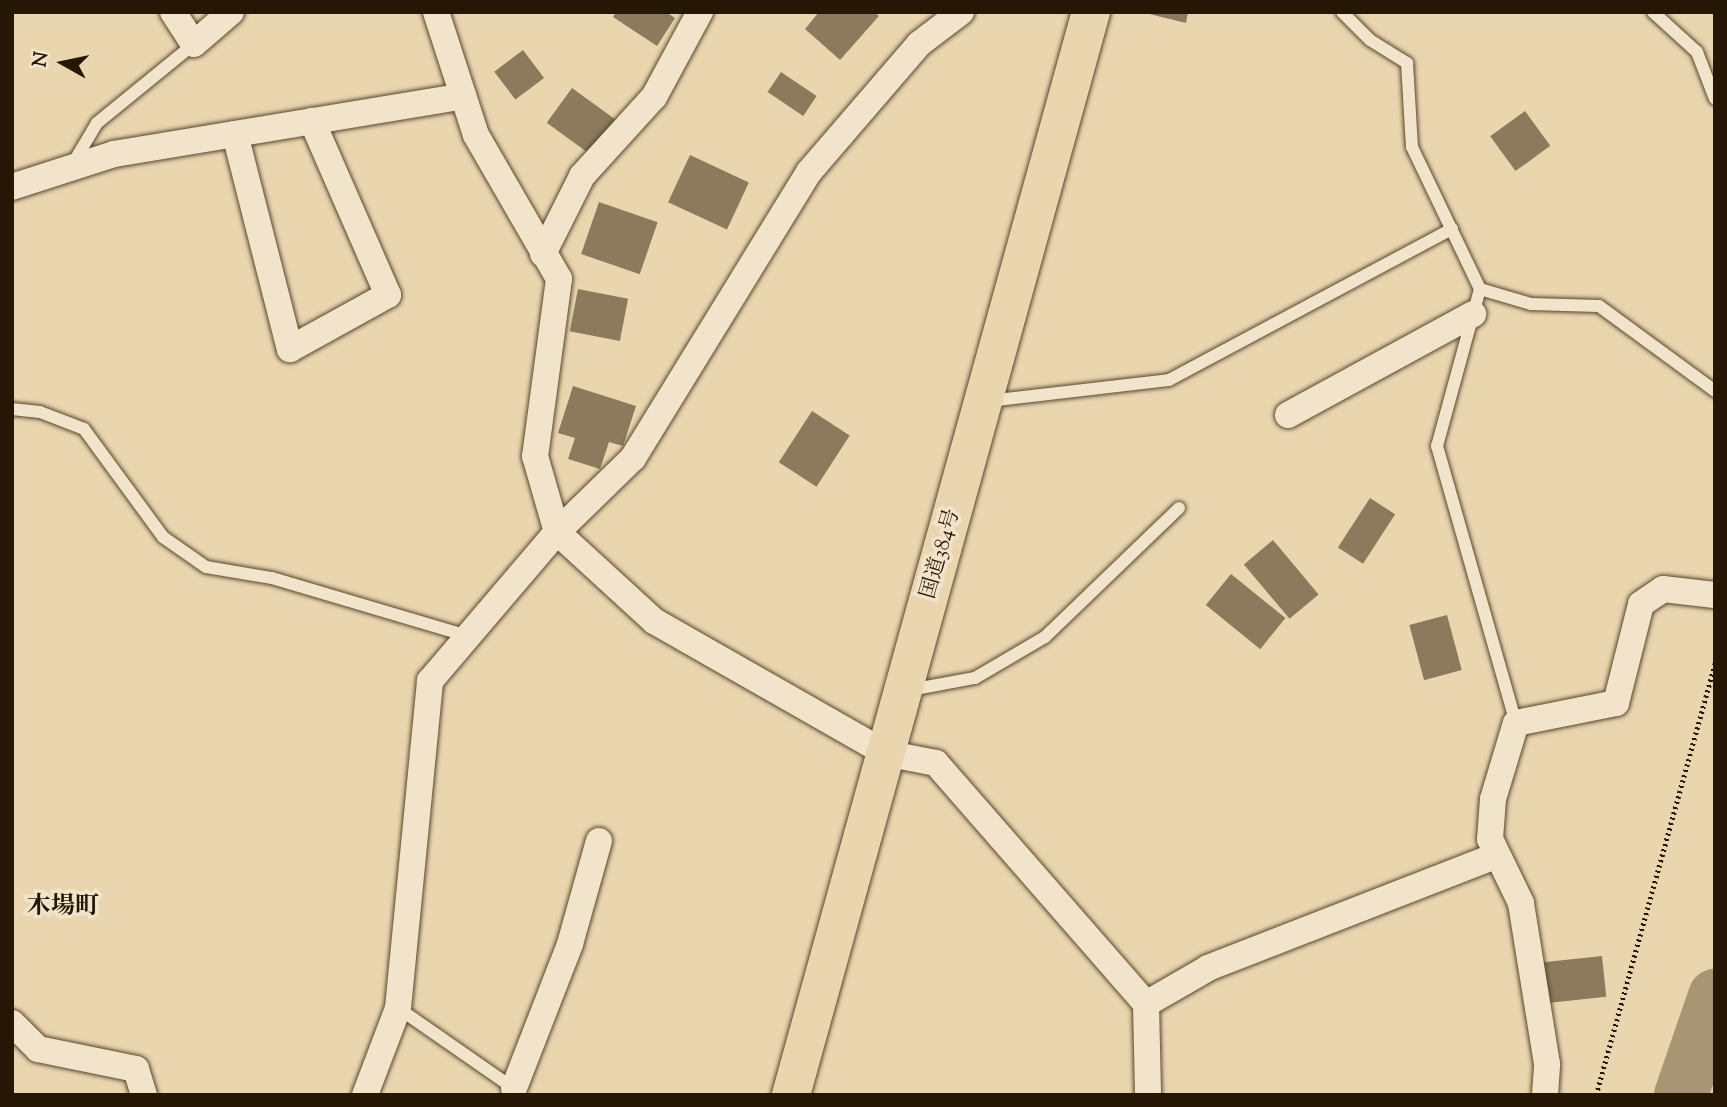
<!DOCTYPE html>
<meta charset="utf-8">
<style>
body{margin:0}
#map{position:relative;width:1727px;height:1107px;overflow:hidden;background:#ead6ae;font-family:"Sorts Mill Goudy","Noto Serif JP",serif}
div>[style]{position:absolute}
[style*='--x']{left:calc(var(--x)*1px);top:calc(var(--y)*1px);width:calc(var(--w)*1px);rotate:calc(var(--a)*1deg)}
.river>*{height:54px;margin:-27px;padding:0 27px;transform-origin:27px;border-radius:27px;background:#a79574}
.building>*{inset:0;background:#8c7a5c;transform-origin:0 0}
.path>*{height:4.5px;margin-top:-2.25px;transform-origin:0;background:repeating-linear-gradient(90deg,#261704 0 2px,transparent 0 5.5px)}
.roads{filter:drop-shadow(0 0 2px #57472e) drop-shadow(0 0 2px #57472e)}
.lane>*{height:12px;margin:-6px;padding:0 6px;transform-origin:6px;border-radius:6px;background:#f1e4ca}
.street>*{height:26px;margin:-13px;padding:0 13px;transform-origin:13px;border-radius:13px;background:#f1e4ca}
.highway>*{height:38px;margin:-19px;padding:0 19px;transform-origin:19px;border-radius:19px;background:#ead6ae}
span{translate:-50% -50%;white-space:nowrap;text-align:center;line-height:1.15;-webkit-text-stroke:7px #f1e4ca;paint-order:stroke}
.street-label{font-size:21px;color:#261704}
.quarter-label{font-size:24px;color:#261704;font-weight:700}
.frame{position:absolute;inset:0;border:14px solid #261704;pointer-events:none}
.north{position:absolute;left:28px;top:28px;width:70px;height:70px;-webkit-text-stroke:5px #f1e4ca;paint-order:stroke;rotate:279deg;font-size:19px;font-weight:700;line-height:28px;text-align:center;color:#261704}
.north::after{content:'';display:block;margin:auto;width:24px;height:32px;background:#261704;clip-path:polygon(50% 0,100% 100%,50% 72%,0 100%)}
</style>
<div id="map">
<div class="river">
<i style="--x:1681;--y:1095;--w:105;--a:-71"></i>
</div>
<div class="building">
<i style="clip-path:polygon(616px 12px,666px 12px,675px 18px,657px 46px,613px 17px)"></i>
<i style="clip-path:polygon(819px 12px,874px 12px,879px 16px,840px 60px,805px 29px)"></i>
<i style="clip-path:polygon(1141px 12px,1188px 12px,1186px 23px)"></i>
<i style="left:523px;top:50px;width:35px;height:36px;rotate:53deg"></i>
<i style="left:781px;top:72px;width:43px;height:24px;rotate:34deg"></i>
<i style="left:572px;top:88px;width:60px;height:43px;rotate:36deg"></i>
<i style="left:1525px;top:111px;width:43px;height:43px;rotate:54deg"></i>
<i style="left:690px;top:155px;width:65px;height:52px;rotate:25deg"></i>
<i style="left:599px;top:202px;width:62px;height:55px;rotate:19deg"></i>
<i style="left:578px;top:289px;width:51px;height:43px;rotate:11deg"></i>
<i style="clip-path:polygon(573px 386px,636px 406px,623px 446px,609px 442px,600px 469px,568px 459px,575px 438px,558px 433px)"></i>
<i style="left:812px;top:411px;width:45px;height:61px;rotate:33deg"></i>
<i style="left:1370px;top:498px;width:30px;height:59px;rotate:33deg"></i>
<i style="left:1273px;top:540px;width:71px;height:38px;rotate:50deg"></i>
<i style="left:1231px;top:574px;width:70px;height:40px;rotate:39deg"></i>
<i style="left:1447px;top:615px;width:57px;height:39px;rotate:75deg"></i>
<i style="left:1602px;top:956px;width:41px;height:59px;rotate:84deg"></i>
</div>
<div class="path">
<i style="--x:1596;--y:1095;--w:448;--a:-74.6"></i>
</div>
<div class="roads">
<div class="lane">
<i style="--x:1342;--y:12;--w:40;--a:45"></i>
<i style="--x:1370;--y:40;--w:44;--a:31.9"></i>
<i style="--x:1407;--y:63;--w:84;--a:86.6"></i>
<i style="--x:1412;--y:147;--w:157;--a:64.4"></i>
<i style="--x:1480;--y:289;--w:163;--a:105.3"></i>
<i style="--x:1437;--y:446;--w:288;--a:74.1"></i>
<i style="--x:1653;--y:12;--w:59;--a:42.3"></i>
<i style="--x:1697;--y:52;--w:50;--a:69"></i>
<i style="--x:72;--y:165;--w:49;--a:-59.2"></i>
<i style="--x:97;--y:123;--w:125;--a:-39.2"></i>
<i style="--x:1480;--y:289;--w:53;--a:16.4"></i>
<i style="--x:1531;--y:304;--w:68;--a:1.7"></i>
<i style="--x:1599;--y:306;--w:144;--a:36.2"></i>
<i style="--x:988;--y:401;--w:182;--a:-6.6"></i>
<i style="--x:1169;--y:380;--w:321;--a:-28.1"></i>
<i style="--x:12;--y:409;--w:28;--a:6"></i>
<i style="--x:40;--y:412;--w:47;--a:21.1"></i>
<i style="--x:84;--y:429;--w:134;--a:53.8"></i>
<i style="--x:163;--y:537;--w:52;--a:34.9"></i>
<i style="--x:206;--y:567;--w:67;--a:9.5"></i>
<i style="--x:272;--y:578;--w:204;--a:16.5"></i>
<i style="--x:910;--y:690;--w:66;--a:-10.5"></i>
<i style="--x:975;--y:678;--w:81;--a:-30.4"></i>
<i style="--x:1045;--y:637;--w:186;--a:-43.9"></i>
<i style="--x:398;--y:1008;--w:144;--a:34.8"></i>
</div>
<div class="street">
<i style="--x:173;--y:12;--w:38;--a:57"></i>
<i style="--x:194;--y:44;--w:49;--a:-40.9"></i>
<i style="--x:436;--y:12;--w:129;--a:72"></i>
<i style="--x:476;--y:135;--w:166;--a:60"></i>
<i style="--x:559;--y:279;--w:179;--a:97.7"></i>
<i style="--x:535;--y:456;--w:79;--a:73.9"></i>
<i style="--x:557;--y:532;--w:132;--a:42.5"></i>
<i style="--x:654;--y:621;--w:266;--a:29.7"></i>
<i style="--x:885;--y:753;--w:52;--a:11.1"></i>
<i style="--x:936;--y:763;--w:320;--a:48.9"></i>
<i style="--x:1146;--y:1004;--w:91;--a:88.7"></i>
<i style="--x:235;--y:134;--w:222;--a:75.7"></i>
<i style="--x:290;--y:349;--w:112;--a:-28.9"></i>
<i style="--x:388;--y:295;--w:190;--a:-113.6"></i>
<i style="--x:12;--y:187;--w:107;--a:-17.9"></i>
<i style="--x:114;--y:154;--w:354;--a:-9.4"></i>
<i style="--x:543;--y:254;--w:87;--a:-63.4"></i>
<i style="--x:582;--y:176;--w:107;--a:-47.7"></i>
<i style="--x:654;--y:97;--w:97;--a:-61.6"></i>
<i style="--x:1288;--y:415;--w:211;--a:-28.6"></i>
<i style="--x:1146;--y:1004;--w:72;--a:-30.1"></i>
<i style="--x:1208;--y:968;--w:308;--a:-21.3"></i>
<i style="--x:12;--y:1023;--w:37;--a:45"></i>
<i style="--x:38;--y:1049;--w:100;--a:11.5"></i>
<i style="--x:136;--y:1069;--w:27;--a:73"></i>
<i style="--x:514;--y:1088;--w:155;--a:-68.7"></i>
<i style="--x:570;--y:944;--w:107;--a:-74.3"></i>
<i style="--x:365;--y:1095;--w:93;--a:-69.2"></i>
<i style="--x:398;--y:1008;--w:329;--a:-84.4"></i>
<i style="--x:430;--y:681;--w:196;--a:-49.6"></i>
<i style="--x:557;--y:532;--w:106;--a:-44.2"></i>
<i style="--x:633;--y:458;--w:336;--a:-58.4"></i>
<i style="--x:809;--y:172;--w:169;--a:-49.3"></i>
<i style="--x:919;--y:44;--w:53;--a:-37.3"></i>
<i style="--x:1545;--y:1095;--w:31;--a:-86"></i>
<i style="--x:1547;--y:1064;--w:163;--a:-99.2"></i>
<i style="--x:1521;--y:903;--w:71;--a:-115.8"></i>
<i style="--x:1490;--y:839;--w:40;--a:-85.7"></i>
<i style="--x:1493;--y:799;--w:79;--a:-73.2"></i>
<i style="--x:1516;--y:723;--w:102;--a:-11.3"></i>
<i style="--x:1616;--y:703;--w:102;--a:-75.8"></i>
<i style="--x:1641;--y:604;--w:27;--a:-34"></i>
<i style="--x:1663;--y:589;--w:52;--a:6.6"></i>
</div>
<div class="highway">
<i style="--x:791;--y:1095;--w:1124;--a:-74.52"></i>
</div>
</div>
<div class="street-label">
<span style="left:941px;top:554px;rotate:-74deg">国道384号</span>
</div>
<div class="quarter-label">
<span style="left:63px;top:908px">木場町</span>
</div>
<div class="frame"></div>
<div class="north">N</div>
</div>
